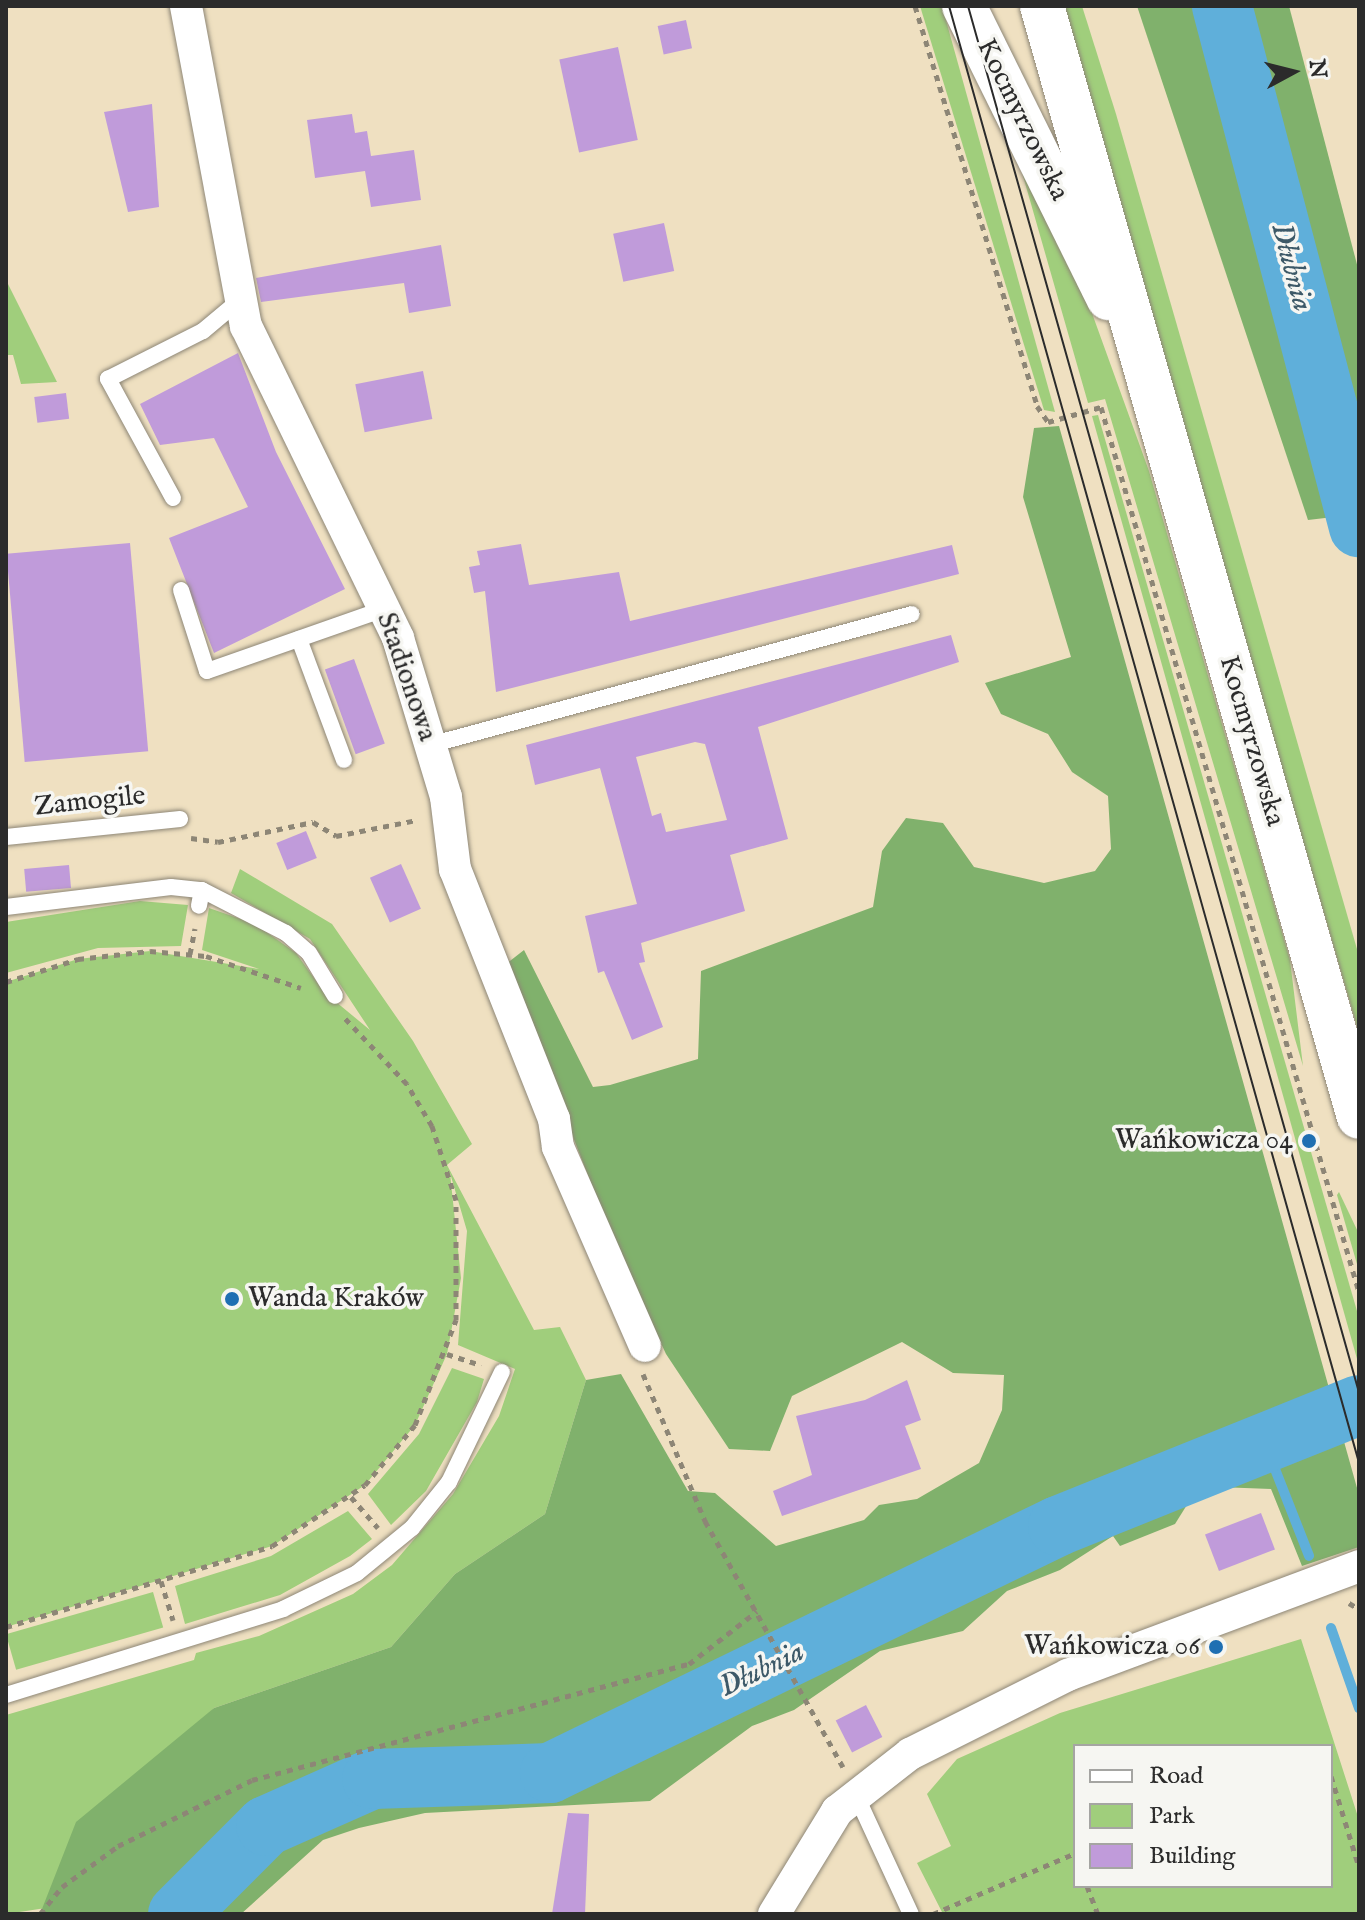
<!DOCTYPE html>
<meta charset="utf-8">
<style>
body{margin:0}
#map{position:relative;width:1365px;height:1920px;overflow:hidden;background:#efe0c1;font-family:"IM FELL English",serif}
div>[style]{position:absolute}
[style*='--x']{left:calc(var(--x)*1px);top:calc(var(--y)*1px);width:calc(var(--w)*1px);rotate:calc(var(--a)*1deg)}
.green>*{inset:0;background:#a0ce7c;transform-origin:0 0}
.forest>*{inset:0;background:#80b16c}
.stream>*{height:10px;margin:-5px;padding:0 5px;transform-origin:5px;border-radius:5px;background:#5fafda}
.river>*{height:60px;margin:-30px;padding:0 30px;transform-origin:30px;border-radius:30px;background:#5fafda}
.building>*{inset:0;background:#c09bda;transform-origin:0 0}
.path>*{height:5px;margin-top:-2.5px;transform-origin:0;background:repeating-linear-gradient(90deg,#8d8676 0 6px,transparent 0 12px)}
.roads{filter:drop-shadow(0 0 2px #8d8676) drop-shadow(0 0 2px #8d8676)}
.service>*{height:16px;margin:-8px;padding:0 8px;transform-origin:8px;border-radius:8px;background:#fff}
.minor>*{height:32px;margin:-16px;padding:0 16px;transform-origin:16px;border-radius:16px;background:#fff}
.secondary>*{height:44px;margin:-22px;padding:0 22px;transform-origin:22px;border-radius:22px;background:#fff}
.tram>*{height:2px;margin:-1px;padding:0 1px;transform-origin:1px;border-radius:1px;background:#2b2b2b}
.dots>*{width:22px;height:22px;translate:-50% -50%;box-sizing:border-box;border:4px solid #f6f6f2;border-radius:50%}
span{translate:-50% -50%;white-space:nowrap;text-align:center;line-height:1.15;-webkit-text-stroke:7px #f6f6f2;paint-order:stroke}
.street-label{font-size:28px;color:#2b2b2b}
.poi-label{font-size:28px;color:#2b2b2b}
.right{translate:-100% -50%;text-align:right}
.left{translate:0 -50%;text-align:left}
.water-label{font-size:30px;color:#3d5968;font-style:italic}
.frame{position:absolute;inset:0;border:8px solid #2b2b2b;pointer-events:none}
.legend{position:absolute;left:1073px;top:1744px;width:260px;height:144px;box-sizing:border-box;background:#f6f6f2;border:2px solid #a5a5a2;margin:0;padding:10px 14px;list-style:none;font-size:24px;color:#2b2b2b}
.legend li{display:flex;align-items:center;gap:16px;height:40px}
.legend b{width:40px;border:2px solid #a5a5a2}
.north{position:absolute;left:1253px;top:32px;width:80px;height:80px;-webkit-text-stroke:6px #f6f6f2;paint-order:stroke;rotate:83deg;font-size:22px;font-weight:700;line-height:32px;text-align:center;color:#2b2b2b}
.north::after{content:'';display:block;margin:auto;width:28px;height:36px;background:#2b2b2b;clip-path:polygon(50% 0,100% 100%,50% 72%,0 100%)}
</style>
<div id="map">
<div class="green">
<i style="clip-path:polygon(920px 6px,942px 6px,1055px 412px,1044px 410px)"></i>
<i style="clip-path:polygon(1059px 6px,1082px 6px,1116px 114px,1359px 956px,1359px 1033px)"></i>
<i style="clip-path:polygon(1003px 106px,1071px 255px,1149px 471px,1290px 960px,1303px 1066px,1105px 399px,1088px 403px)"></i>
<i style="clip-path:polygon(6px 280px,57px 382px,21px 384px,13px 355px,6px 355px)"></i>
<i style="clip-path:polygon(1098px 415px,1359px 1318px,1359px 1366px,1092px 416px)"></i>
<i style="clip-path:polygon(240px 869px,332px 924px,413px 1041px,472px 1144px,447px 1165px,534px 1330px,560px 1327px,586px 1380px,545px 1514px,455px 1574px,391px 1647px,214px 1708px,46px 1908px,6px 1914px,6px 1715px,194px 1660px,196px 1653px,259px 1636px,353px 1594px,392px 1565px,453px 1494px,499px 1416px,515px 1369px,458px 1345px,467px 1231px,450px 1173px,461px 1278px,447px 1354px,415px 1425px,365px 1485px,272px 1546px,6px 1627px,6px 982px,78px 959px,150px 951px,259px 969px,202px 950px,209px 908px,255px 924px,296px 953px,324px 992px,370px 1030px,310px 939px,231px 893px)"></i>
<i style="clip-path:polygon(140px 901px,188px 905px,181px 946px,98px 948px,6px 973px,6px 922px)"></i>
<i style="clip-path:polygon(1339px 1192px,1359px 1234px,1359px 1271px,1337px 1195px)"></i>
<i style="clip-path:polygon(452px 1368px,484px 1379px,477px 1402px,426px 1491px,391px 1525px,368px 1494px,419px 1434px)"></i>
<i style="clip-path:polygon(348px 1511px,372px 1539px,350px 1556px,280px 1595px,185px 1624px,175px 1586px,271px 1556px)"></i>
<i style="left:153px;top:1592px;width:37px;height:153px;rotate:74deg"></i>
<i style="clip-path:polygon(evenodd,1301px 1639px,1359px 1820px,1359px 1914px,943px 1914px,917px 1863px,951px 1846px,927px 1794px,957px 1759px,1060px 1713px,1301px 1639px,1075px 1746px,1331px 1746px,1331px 1886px,1075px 1886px,1075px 1746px)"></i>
</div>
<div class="forest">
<i style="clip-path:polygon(1137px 6px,1289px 6px,1359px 272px,1359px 514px,1308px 520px)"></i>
<i style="clip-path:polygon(1059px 426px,1359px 1495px,1359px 1547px,1302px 1566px,1271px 1489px,1218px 1487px,1190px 1500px,1175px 1524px,1120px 1546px,1113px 1536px,1060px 1570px,1007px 1591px,963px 1631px,880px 1651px,794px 1710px,752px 1726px,650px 1801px,425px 1813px,359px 1828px,323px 1840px,241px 1914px,40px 1914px,76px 1822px,214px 1708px,391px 1647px,455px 1574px,545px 1514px,586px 1380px,621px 1374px,688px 1491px,715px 1493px,776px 1546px,864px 1520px,879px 1505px,917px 1499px,979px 1463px,1002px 1410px,1004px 1375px,953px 1373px,902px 1342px,792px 1396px,770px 1451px,729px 1449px,666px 1354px,613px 1240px,506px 964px,524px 950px,593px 1087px,610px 1085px,698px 1059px,701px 971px,873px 907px,882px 851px,906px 818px,943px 823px,974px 867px,1044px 883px,1095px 871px,1111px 849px,1108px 796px,1072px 772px,1048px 734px,1001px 714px,985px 683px,1071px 657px,1023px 497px,1034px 428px)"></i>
</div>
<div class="stream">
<i style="--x:1266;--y:1446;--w:118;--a:68.6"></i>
<i style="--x:1331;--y:1628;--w:85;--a:70.7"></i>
</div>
<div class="river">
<i style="--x:1222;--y:6;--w:539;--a:75.27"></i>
<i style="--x:178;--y:1914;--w:124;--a:-45"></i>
<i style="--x:266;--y:1826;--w:116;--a:-23.9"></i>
<i style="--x:372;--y:1779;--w:178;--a:-1.9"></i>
<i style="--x:550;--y:1773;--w:565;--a:-25.93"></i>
<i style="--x:1058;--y:1526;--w:324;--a:-21.9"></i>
</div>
<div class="building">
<i style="left:686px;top:20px;width:29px;height:29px;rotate:78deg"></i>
<i style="left:618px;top:47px;width:95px;height:60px;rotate:78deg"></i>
<i style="clip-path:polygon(152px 104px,159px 207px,128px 212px,104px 112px)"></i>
<i style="clip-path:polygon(352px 114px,355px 133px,367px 131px,371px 156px,414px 150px,421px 200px,371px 207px,365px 171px,315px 178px,307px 120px)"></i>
<i style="left:664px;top:223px;width:49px;height:52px;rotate:78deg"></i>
<i style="clip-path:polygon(441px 245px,451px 306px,409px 313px,404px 283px,261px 302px,256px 278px)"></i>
<i style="clip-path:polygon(238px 353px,276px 452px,345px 589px,214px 653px,169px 538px,248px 507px,214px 438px,160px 445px,140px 404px)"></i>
<i style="left:423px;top:371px;width:49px;height:69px;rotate:79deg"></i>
<i style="left:66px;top:393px;width:26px;height:32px;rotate:83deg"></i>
<i style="left:130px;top:543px;width:209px;height:124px;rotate:85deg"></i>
<i style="clip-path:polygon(521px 544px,529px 585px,619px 572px,630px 621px,952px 545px,959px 574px,496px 692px,485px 591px,474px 593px,469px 567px,480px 565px,477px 551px)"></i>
<i style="clip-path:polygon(evenodd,951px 635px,959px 662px,758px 727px,788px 839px,730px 855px,745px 911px,641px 943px,645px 962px,639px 963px,663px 1027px,632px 1040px,604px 971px,598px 973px,585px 916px,637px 904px,600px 768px,535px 785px,526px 745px,951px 635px,695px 742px,705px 744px,727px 820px,666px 832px,661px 813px,652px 816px,636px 757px,695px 742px)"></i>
<i style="left:354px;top:659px;width:90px;height:31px;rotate:70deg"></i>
<i style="left:306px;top:831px;width:29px;height:32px;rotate:68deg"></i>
<i style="left:401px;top:864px;width:49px;height:34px;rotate:66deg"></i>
<i style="left:69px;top:865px;width:23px;height:45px;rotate:85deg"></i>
<i style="clip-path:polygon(907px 1380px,921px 1420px,905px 1426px,921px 1469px,782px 1516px,773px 1491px,812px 1475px,796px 1416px,865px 1400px)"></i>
<i style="left:1261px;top:1513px;width:39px;height:60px;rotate:69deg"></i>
<i style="left:866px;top:1705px;width:36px;height:34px;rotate:63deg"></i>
<i style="clip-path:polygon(568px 1813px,589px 1814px,585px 1914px,552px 1914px)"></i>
</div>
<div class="path">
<i style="--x:915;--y:6;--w:418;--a:73"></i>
<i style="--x:1037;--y:406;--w:19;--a:55"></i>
<i style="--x:1048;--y:422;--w:55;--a:-15.8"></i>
<i style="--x:1101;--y:407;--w:922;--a:73.75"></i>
<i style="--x:191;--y:838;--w:27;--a:8"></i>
<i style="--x:218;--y:842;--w:97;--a:-11.9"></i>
<i style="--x:313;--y:822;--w:27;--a:31"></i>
<i style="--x:336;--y:836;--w:83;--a:-11.2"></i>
<i style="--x:190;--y:954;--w:26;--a:-79"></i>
<i style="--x:6;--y:982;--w:76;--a:-17.7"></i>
<i style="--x:78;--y:959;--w:72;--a:-6.3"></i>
<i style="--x:150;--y:951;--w:56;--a:5.1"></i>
<i style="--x:206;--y:956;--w:100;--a:18.6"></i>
<i style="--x:447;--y:1354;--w:36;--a:18"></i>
<i style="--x:643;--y:1374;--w:160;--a:67.1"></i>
<i style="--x:705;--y:1521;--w:282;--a:60.7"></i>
<i style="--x:351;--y:1497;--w:41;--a:48.9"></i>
<i style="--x:161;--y:1581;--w:41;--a:72.9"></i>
<i style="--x:1349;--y:1603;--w:12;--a:31"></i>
<i style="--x:6;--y:1627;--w:278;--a:-16.9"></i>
<i style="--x:272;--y:1546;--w:111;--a:-33.3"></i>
<i style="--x:365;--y:1485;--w:78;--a:-50.2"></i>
<i style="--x:415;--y:1425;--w:113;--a:-68.7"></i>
<i style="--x:456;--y:1320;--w:120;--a:-90"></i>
<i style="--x:456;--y:1200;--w:78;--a:-108"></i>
<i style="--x:432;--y:1126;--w:49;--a:-120.8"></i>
<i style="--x:407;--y:1084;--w:93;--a:-133.3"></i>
<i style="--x:1331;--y:1776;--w:95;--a:72.9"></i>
<i style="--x:1087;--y:1886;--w:30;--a:69"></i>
<i style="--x:40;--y:1914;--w:35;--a:-51"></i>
<i style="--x:62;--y:1887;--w:69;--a:-36.2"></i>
<i style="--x:118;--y:1846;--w:149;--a:-26.2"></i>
<i style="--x:252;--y:1780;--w:452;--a:-14.9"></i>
<i style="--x:689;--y:1664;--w:86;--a:-37.9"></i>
<i style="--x:933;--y:1914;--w:155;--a:-23.2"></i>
</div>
<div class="roads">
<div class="service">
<i style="--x:173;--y:498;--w:136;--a:-118.6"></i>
<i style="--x:108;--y:379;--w:106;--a:-26.8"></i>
<i style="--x:203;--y:331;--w:48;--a:-40"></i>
<i style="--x:181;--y:590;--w:85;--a:72.2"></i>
<i style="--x:207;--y:671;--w:188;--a:-19.3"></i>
<i style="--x:299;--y:639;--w:129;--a:69.6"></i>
<i style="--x:430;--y:745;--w:499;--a:-15.2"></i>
<i style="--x:6;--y:837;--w:175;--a:-5.9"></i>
<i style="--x:202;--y:890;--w:94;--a:27.1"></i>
<i style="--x:286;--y:933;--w:30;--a:41"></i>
<i style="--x:309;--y:953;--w:50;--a:58.8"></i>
<i style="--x:6;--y:907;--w:166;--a:-6.9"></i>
<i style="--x:171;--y:887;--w:31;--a:6"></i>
<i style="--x:202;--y:890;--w:16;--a:101"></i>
<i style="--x:6;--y:1695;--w:290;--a:-17.2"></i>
<i style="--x:283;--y:1609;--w:82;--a:-25.9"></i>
<i style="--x:357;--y:1573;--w:71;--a:-39.3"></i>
<i style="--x:412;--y:1528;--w:59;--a:-51.2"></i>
<i style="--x:449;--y:1482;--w:122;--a:-64.3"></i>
<i style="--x:855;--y:1793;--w:133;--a:65.2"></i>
</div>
<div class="minor">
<i style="--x:186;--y:6;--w:326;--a:79.4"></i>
<i style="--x:246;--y:326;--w:347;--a:64"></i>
<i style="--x:398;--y:638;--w:166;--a:73.2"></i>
<i style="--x:446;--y:797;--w:73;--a:82.9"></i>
<i style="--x:455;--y:869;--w:269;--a:68.4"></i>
<i style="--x:554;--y:1119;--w:28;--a:82"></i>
<i style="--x:558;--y:1147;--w:217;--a:66.4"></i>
<i style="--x:774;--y:1914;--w:121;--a:-58.5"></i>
<i style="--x:837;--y:1811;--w:93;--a:-38"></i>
<i style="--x:910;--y:1754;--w:177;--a:-26.6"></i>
<i style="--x:1068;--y:1675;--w:311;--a:-20.5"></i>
</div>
<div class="secondary">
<i style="--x:964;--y:6;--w:326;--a:63.7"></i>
<i style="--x:1042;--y:6;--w:1155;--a:74.08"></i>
</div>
</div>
<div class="tram">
<i style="--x:949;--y:6;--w:1514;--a:74.28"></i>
<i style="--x:968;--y:6;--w:1440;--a:74.25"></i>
</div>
<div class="dots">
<i style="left:1309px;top:1141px;background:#1f6fb2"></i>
<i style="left:232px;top:1299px;background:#1f6fb2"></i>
<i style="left:1216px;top:1647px;background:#1f6fb2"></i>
</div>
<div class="street-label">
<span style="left:1022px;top:120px;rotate:64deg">Kocmyrzowska</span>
<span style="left:406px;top:677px;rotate:71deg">Stadionowa</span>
<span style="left:1251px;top:741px;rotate:74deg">Kocmyrzowska</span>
<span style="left:90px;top:802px;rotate:-6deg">Zamogile</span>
</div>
<div class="poi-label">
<span class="right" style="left:1293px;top:1141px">Wańkowicza 04</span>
<span class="left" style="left:248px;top:1299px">Wanda Kraków</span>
<span class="right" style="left:1200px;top:1647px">Wańkowicza 06</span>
</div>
<div class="water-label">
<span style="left:1291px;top:267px;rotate:75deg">Dłubnia</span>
<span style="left:762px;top:1670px;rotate:-26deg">Dłubnia</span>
</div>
<div class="frame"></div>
<ul class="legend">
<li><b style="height:10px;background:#fff"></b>Road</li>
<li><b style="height:22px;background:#a0ce7c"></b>Park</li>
<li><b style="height:22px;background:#c09bda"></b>Building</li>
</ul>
<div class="north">N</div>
</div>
